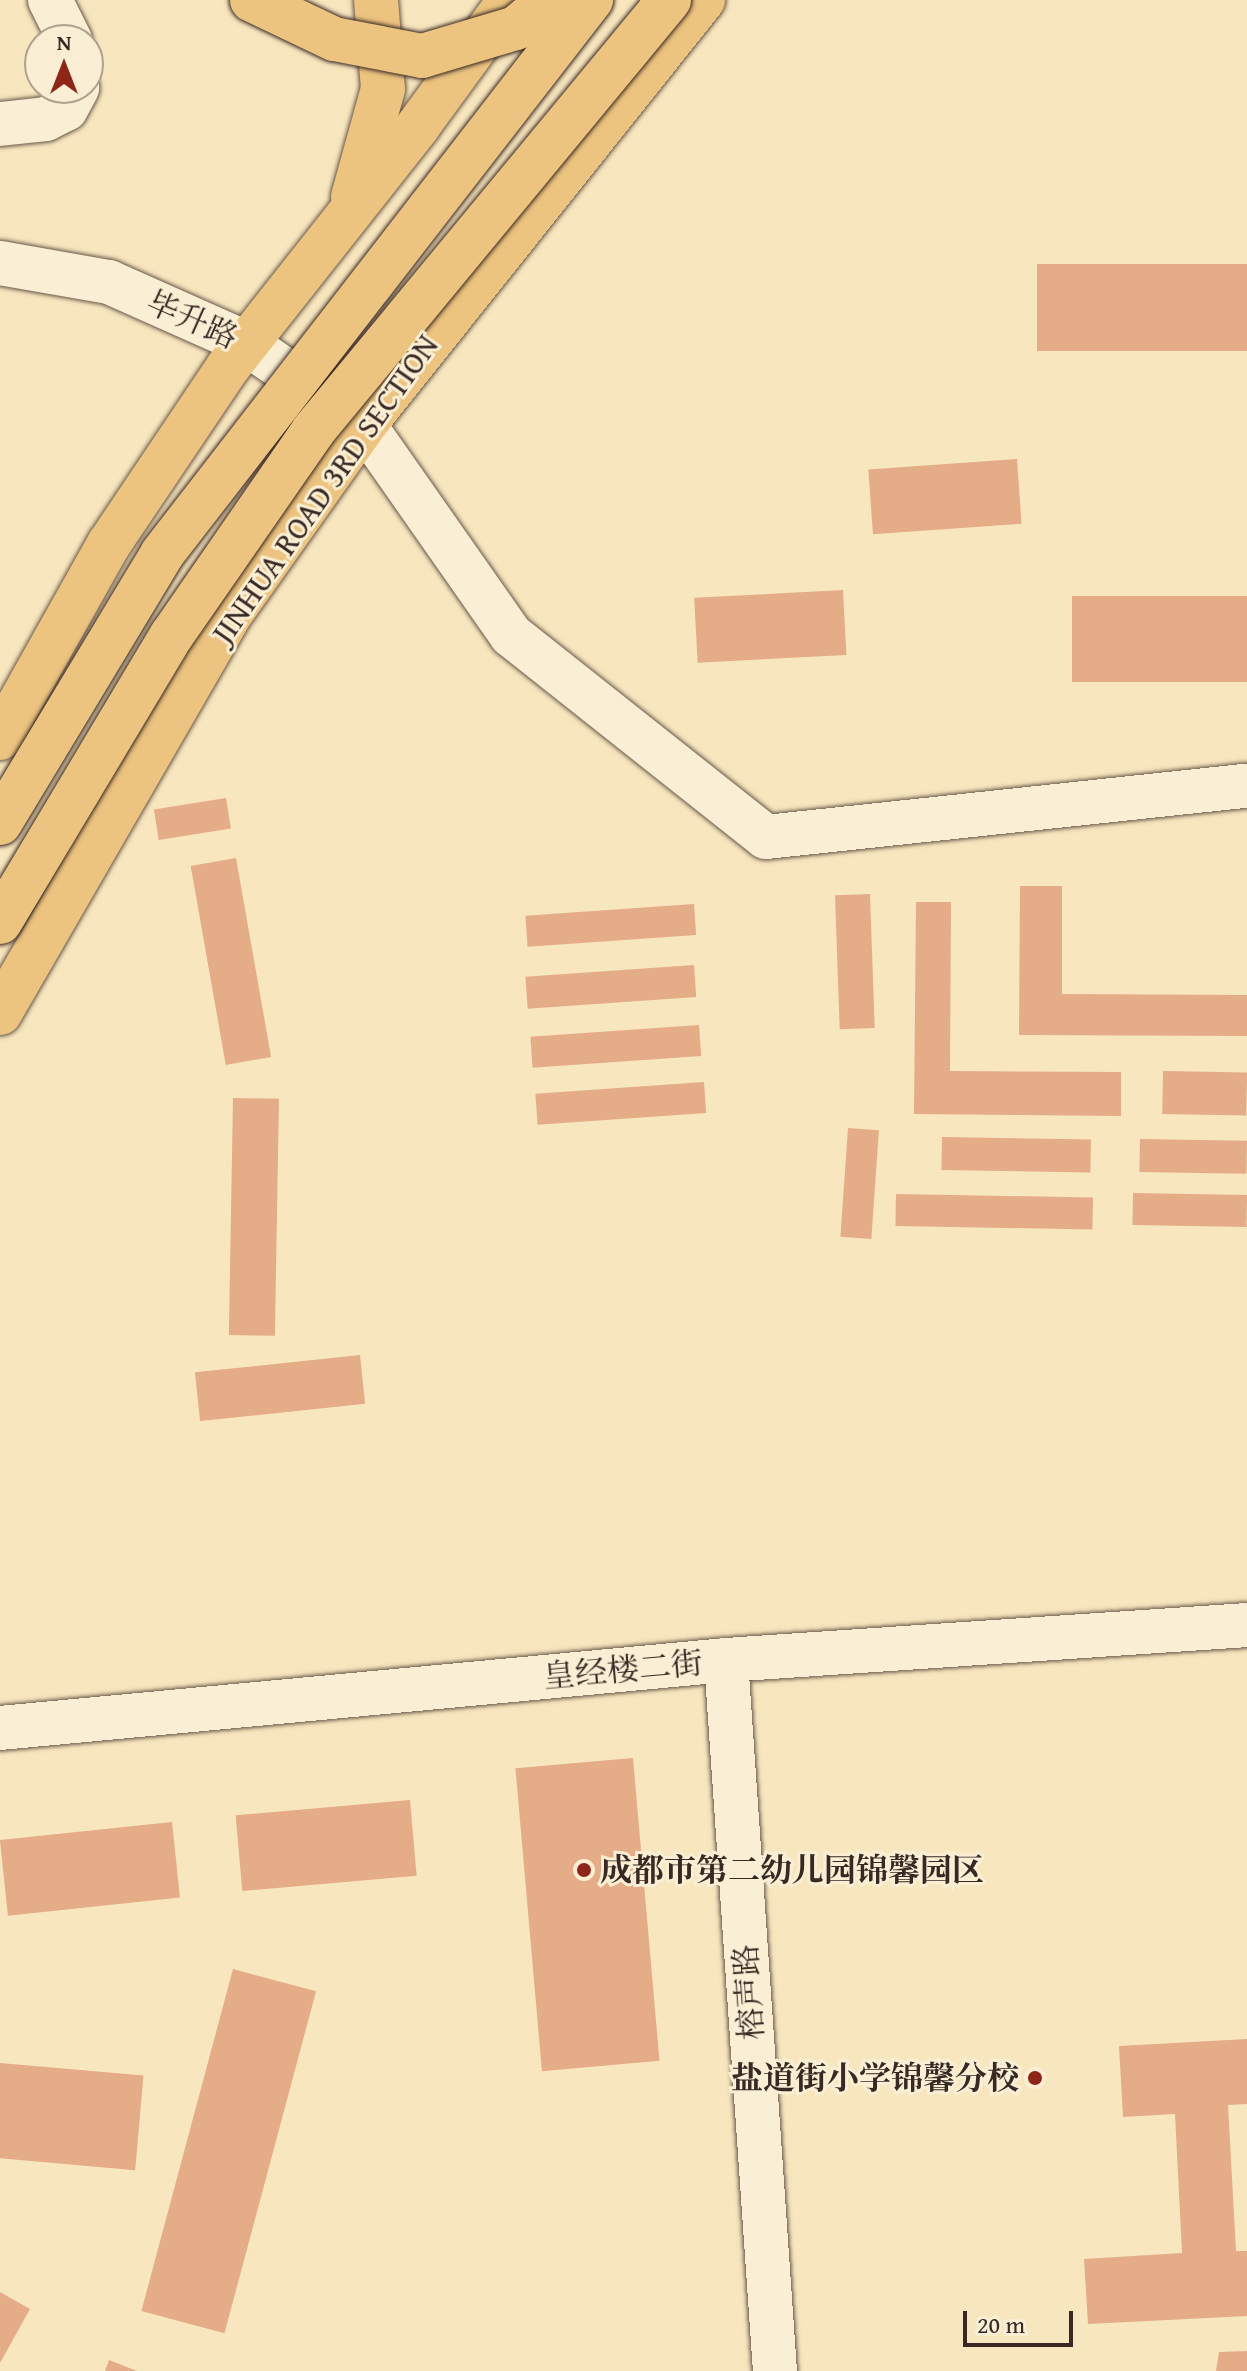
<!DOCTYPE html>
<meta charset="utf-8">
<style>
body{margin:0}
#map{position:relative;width:1247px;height:2371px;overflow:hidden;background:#f8e6be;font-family:"Gentium Book Plus","Noto Serif SC",serif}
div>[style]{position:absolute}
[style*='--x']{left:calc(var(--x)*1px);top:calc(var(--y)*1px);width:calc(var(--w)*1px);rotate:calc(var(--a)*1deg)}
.building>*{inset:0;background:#e4ac87;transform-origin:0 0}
.roads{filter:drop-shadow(0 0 2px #69584a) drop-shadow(0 0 2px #69584a)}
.minor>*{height:44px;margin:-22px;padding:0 22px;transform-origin:22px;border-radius:22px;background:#faefd5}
.major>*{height:44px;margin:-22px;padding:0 22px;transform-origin:22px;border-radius:22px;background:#ecc37f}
.bridges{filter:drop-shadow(0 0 2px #392924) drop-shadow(0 0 2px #392924)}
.major-bridge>*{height:44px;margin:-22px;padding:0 22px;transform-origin:22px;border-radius:22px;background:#ecc37f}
.highway-bridge>*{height:44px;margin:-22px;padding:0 22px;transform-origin:22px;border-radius:22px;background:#ecc37f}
.dots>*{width:22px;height:22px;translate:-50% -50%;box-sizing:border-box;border:4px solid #faefd5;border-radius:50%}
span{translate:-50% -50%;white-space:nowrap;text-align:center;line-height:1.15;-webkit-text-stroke:6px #faefd5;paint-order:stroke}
.street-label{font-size:32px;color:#392924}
.poi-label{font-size:32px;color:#392924;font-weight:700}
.left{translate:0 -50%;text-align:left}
.right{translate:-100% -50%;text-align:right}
.north{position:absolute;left:24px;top:24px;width:80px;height:80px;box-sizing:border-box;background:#faefd5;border:2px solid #ada08e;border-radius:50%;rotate:0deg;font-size:22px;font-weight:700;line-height:32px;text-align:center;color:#392924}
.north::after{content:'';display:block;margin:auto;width:28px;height:36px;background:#8f2418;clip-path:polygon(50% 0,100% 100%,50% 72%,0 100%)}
.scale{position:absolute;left:963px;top:2311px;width:110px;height:36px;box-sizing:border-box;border:4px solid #392924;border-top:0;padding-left:10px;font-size:24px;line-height:28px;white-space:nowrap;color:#392924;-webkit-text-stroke:6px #faefd5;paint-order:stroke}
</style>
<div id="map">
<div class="building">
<i style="left:1247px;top:264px;width:87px;height:210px;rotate:90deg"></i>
<i style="left:1017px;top:459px;width:65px;height:149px;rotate:86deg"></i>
<i style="left:843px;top:590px;width:65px;height:149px;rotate:87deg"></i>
<i style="left:1247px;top:596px;width:86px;height:175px;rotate:90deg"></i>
<i style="left:226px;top:798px;width:31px;height:73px;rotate:81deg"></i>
<i style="left:236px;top:858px;width:202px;height:46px;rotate:80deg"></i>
<i style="clip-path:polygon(1020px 886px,1062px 886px,1062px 994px,1247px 995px,1247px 1036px,1019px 1035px)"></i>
<i style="left:870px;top:894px;width:134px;height:35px;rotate:88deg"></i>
<i style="clip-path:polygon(916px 902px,951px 902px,950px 1071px,1121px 1072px,1121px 1116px,914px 1114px)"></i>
<i style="left:694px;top:904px;width:31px;height:169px;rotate:86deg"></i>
<i style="left:694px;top:965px;width:32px;height:169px;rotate:86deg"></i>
<i style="left:699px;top:1025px;width:31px;height:169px;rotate:86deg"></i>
<i style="left:1163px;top:1071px;width:84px;height:43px;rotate:1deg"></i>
<i style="left:704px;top:1082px;width:31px;height:169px;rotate:86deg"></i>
<i style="left:233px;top:1098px;width:46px;height:237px;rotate:1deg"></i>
<i style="left:848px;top:1128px;width:31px;height:109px;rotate:4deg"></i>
<i style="left:942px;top:1137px;width:149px;height:33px;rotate:1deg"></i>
<i style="left:1140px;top:1139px;width:107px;height:33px;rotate:1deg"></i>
<i style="left:1133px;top:1193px;width:114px;height:32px;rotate:1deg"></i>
<i style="left:896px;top:1194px;width:197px;height:32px;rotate:1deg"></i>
<i style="left:360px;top:1355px;width:49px;height:166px;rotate:84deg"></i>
<i style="left:633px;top:1758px;width:304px;height:118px;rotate:85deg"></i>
<i style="left:410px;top:1800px;width:76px;height:175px;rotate:85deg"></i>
<i style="left:172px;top:1822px;width:76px;height:173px;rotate:84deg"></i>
<i style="left:233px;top:1969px;width:86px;height:354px;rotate:15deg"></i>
<i style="clip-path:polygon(1247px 2039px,1247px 2104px,1228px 2105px,1236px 2251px,1247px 2251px,1247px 2316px,1088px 2324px,1084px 2259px,1182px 2253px,1175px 2114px,1123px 2117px,1119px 2046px)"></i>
<i style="left:0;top:2063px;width:144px;height:95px;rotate:5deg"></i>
<i style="clip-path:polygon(0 2292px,30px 2309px,0 2363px)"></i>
<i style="clip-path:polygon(1247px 2351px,1247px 2371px,1216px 2371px,1219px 2352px)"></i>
<i style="clip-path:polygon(109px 2360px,137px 2371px,105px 2371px)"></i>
</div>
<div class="roads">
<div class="minor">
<i style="--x:50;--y:0;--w:45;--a:63.4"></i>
<i style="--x:0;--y:124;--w:46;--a:-6.2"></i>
<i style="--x:46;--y:119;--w:22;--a:-27"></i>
<i style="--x:66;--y:109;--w:24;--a:-62"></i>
<i style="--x:0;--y:263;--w:111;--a:9.9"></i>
<i style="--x:109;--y:282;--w:150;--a:24"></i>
<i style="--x:246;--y:343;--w:144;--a:34.8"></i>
<i style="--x:364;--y:425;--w:256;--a:55"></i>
<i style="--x:511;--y:635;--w:325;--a:38.4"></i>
<i style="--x:766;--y:837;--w:484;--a:-6.1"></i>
<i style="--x:726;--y:1660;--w:713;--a:86.06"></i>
<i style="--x:0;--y:1728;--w:729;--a:-5.35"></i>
<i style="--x:726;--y:1660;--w:522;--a:-3.84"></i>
</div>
<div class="major">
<i style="--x:353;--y:197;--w:112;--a:-74.5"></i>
<i style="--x:383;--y:89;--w:89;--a:-94.5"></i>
<i style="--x:0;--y:738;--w:223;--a:-60.7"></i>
<i style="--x:109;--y:544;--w:213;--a:-56.1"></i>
<i style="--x:228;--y:367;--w:307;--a:-51.7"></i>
<i style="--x:418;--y:126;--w:156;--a:-53.9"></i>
<i style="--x:0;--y:1013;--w:458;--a:-60"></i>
<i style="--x:229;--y:616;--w:234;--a:-54.7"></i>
<i style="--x:364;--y:425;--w:544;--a:-51.42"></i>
</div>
</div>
<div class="bridges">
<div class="major-bridge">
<i style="--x:0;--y:823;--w:314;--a:-58.9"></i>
<i style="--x:162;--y:554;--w:701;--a:-52.25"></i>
<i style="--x:0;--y:922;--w:335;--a:-59.1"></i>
<i style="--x:172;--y:635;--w:248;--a:-55.3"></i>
<i style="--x:313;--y:431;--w:559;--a:-50.44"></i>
</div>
<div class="highway-bridge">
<i style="--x:252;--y:0;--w:91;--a:25.4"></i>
<i style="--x:334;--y:39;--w:90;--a:10.9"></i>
<i style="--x:422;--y:56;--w:98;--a:-16.6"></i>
<i style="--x:516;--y:28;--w:44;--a:-39.5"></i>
</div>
</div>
<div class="dots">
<i style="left:584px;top:1870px;background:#8f2418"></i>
<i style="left:1035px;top:2078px;background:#8f2418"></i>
</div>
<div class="street-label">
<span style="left:192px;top:320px;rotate:24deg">毕升路</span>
<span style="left:325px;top:489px;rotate:-55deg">JINHUA ROAD 3RD SECTION</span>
<span style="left:623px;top:1670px;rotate:-5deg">皇经楼二街</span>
<span style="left:749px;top:1992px;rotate:-94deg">榕声路</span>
</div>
<div class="poi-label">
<span class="left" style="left:600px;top:1870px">成都市第二幼儿园锦馨园区</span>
<span class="right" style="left:1019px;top:2078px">盐道街小学锦馨分校</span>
</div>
<div class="north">N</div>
<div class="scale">20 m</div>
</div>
